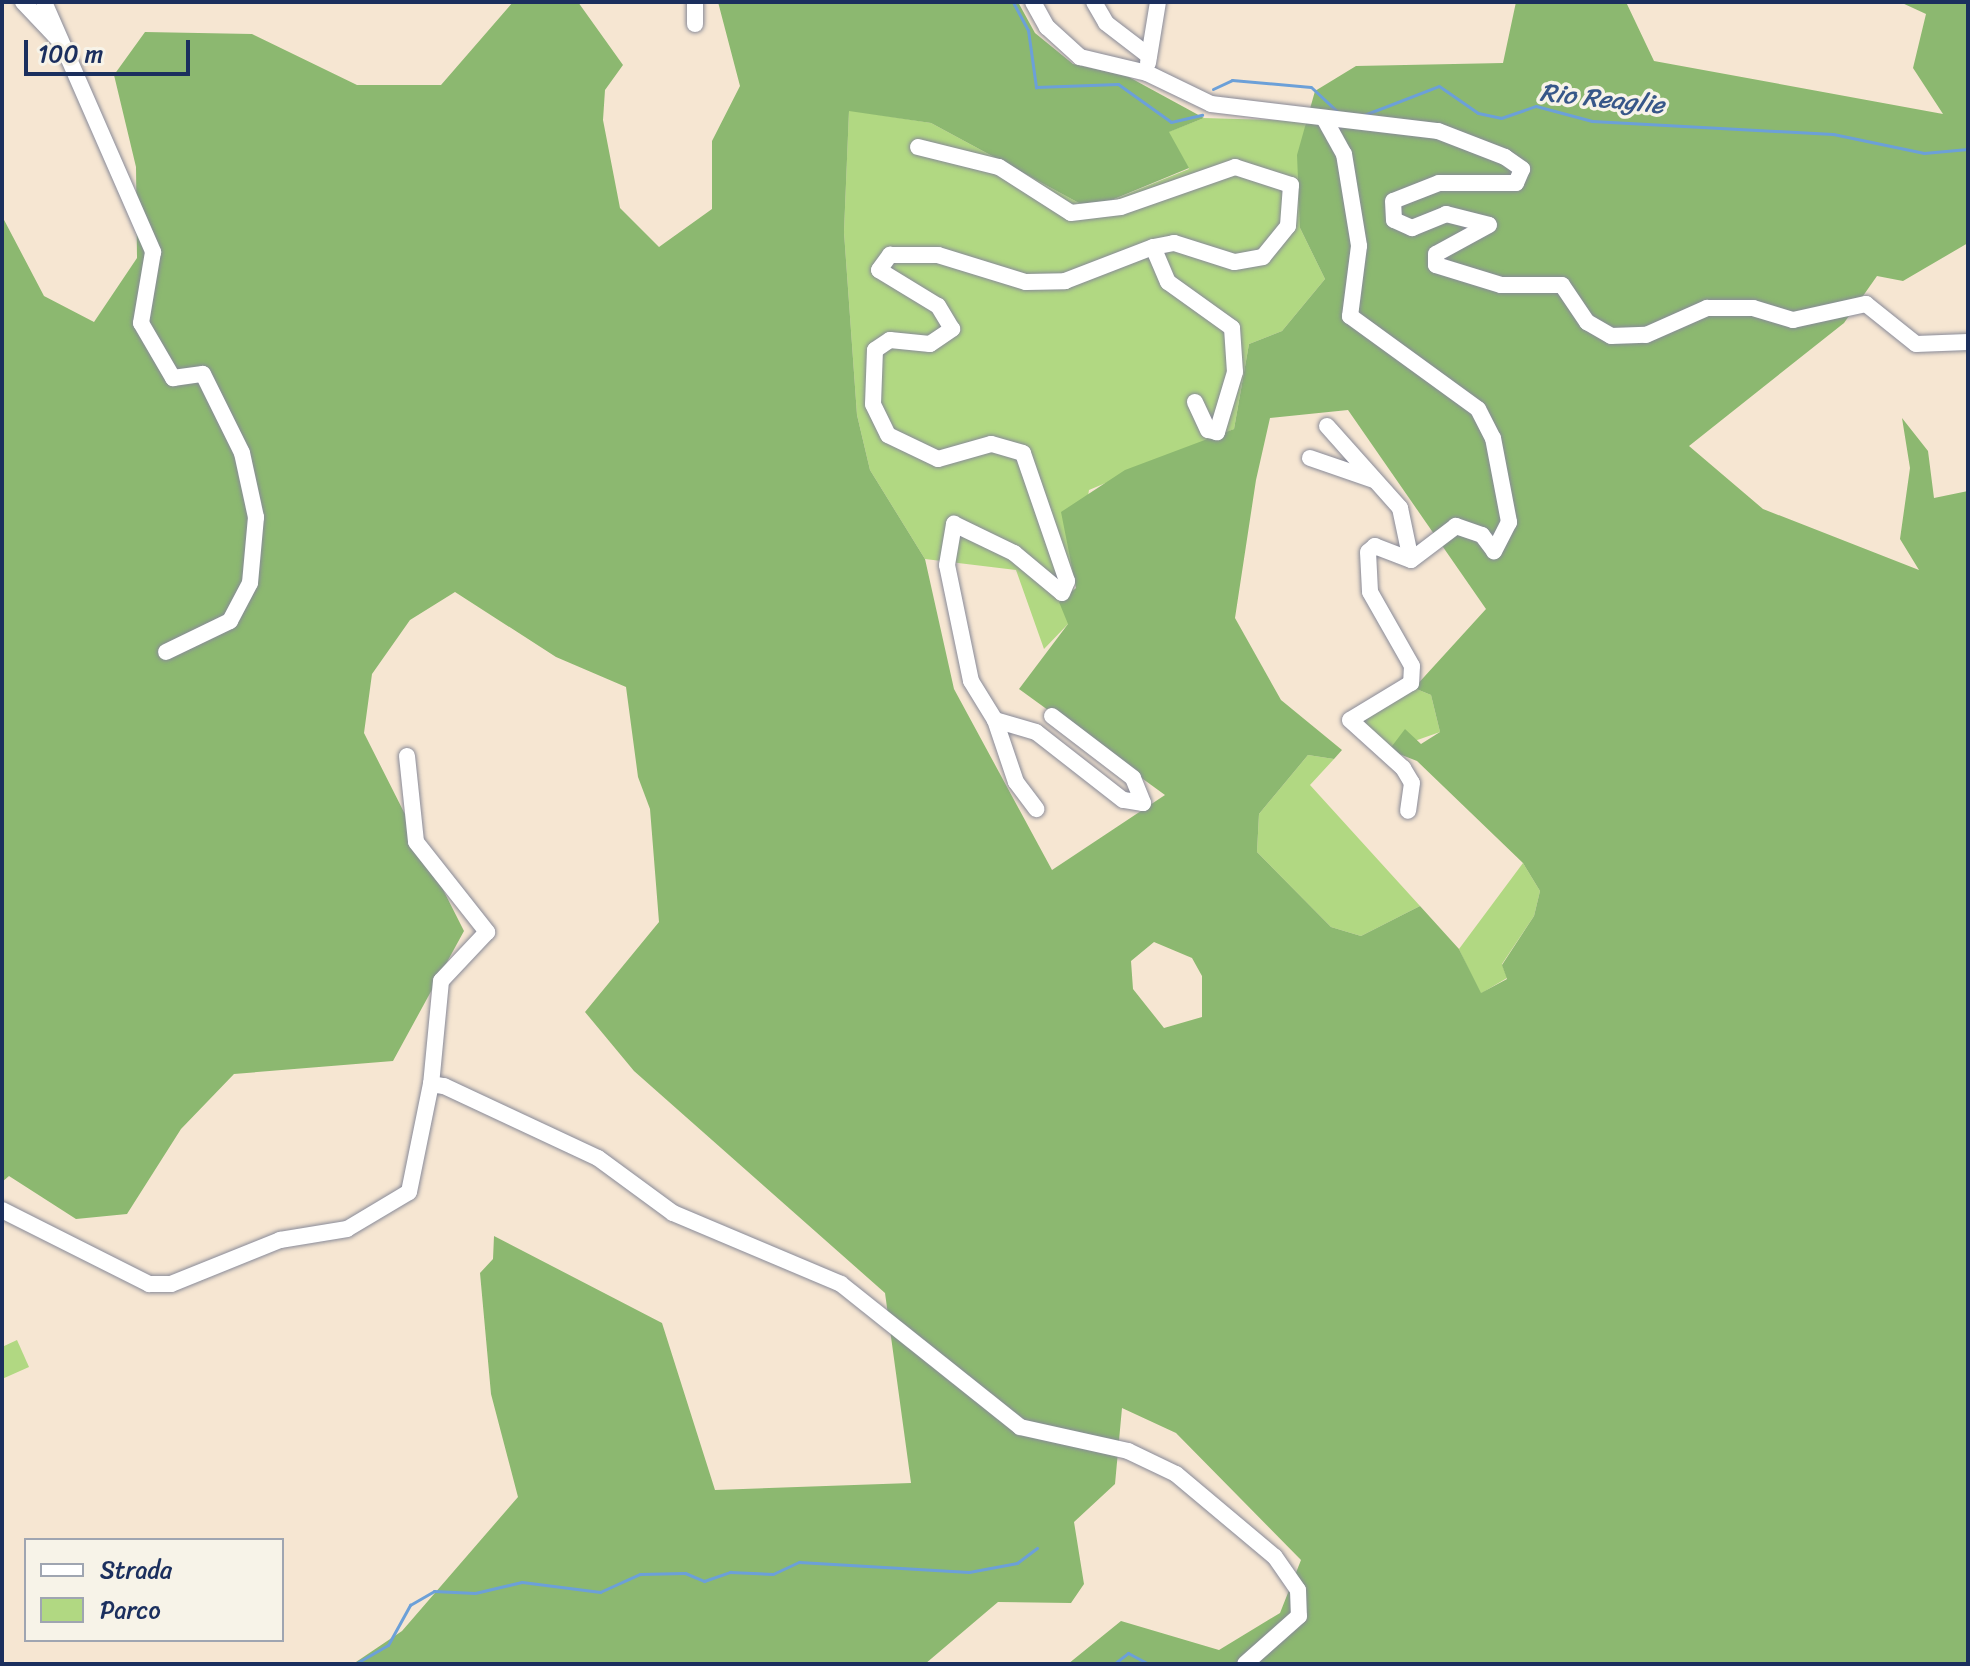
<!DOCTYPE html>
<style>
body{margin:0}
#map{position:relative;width:1970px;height:1666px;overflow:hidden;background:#f6e6d2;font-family:Sriracha,sans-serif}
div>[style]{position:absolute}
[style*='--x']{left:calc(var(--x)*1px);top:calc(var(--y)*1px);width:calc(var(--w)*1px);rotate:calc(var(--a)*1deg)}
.green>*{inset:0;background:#b1d882}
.forest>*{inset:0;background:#8cb870}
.stream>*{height:3px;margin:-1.5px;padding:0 1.5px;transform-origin:1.5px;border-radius:1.5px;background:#6ca0d8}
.roads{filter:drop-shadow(0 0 2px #888a98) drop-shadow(0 0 2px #888a98)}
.minor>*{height:16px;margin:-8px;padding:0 8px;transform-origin:8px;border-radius:8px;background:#fff}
span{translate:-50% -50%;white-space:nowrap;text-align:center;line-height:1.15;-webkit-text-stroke:7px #f7f3e8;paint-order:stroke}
.water-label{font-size:26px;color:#375789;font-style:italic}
.frame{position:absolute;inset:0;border:4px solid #1b2f5e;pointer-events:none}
.legend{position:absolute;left:24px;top:1538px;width:260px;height:104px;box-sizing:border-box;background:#f7f3e8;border:2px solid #9fa5b1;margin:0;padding:10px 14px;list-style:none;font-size:24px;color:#1b2f5e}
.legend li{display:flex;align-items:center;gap:16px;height:40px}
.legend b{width:40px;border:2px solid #9fa5b1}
.scale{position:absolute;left:24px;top:40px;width:166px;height:36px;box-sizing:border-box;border:4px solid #1b2f5e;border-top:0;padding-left:10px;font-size:24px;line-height:28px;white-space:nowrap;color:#1b2f5e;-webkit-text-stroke:6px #f7f3e8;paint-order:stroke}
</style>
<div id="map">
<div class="green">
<i style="clip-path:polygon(849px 110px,931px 123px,1090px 209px,1189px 169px,1168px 132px,1204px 118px,1306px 121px,1300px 228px,1325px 279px,1282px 331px,1249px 344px,1234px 429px,1089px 490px,1068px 624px,1044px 649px,1016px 570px,925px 559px,870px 470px,857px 415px,844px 232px)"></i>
<i style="clip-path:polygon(1414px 688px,1431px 695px,1440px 732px,1389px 750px,1358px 724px)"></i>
<i style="clip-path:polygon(1308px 755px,1334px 759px,1310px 785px,1420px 906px,1361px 936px,1331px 927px,1257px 852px,1259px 814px)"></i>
<i style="clip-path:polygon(1523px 863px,1540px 891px,1534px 916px,1502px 964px,1507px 978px,1480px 994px,1459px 949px)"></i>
<i style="clip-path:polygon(17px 1340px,29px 1367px,2px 1379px,2px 1347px)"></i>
</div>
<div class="forest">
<i style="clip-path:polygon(evenodd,513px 2px,578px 2px,623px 65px,605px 90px,603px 120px,620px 208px,659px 247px,712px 209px,712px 141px,740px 86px,718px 2px,1018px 2px,1035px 33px,1073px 64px,1127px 76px,1204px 118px,1169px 132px,1189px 168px,1090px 209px,931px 123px,849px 111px,844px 232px,857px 415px,870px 470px,925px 559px,954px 689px,1052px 870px,1165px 795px,1019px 689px,1068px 624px,1059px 602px,1076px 588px,1061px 512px,1125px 470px,1234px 429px,1249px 344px,1282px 331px,1325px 279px,1300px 228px,1297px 155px,1315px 91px,1356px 66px,1503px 63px,1516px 2px,1626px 2px,1654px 61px,1943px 114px,1913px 68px,1926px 14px,1900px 2px,1968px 2px,1968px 243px,1903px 281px,1877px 276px,1844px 323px,1689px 446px,1763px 509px,1919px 570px,1900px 539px,1910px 468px,1902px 418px,1928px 451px,1934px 498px,1968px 491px,1968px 1664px,1068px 1664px,1121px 1621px,1219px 1650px,1280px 1613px,1301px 1560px,1176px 1433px,1122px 1408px,1115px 1484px,1074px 1522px,1084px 1584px,1071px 1603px,998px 1602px,925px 1664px,353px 1664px,402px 1631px,518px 1497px,491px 1394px,480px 1273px,493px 1259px,494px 1236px,662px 1323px,715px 1490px,911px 1483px,885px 1293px,634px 1071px,585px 1012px,659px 922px,650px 809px,638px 777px,626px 687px,556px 657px,455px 592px,410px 620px,372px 674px,364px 733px,464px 931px,393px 1061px,234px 1074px,181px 1129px,127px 1214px,76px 1219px,9px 1176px,2px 1182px,2px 216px,44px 296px,94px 322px,137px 258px,136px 167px,114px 75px,145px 32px,252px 34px,357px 85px,441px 85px,513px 2px,1348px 410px,1486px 609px,1414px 688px,1431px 695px,1440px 732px,1421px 744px,1405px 729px,1389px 750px,1417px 761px,1523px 863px,1540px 891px,1534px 916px,1502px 965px,1507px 979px,1481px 993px,1459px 949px,1420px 906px,1361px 936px,1331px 927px,1257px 852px,1259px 814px,1308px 755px,1334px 759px,1342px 750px,1281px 700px,1235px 618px,1256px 480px,1270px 418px,1348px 410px,513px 2px,1154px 942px,1192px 958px,1202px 976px,1202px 1017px,1164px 1028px,1133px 989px,1131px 961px,1154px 942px)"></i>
</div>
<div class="stream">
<i style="--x:1013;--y:2;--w:32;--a:62"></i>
<i style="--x:1028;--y:30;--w:58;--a:82"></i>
<i style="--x:1036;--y:87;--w:82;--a:-2.1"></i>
<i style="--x:1118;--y:84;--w:65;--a:35.6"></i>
<i style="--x:1171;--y:122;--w:32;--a:-13"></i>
<i style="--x:1213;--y:89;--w:21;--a:-25"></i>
<i style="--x:1232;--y:80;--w:79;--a:5.1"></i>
<i style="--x:1311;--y:87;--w:35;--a:43"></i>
<i style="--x:1364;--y:115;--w:80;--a:-21.1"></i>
<i style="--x:1439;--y:86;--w:47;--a:34.7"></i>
<i style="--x:1478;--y:113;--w:24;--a:12"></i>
<i style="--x:1501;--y:118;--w:37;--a:-19"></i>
<i style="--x:1536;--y:106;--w:58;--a:15"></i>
<i style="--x:1592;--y:121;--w:241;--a:3.1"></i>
<i style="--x:1833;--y:134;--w:93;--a:11.8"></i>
<i style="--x:1924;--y:153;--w:44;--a:-5.2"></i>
<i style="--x:355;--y:1664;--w:38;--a:-30"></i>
<i style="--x:388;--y:1645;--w:46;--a:-61.2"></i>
<i style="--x:410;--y:1605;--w:28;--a:-30"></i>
<i style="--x:434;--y:1591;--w:41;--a:2.8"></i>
<i style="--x:475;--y:1593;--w:48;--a:-13.2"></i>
<i style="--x:522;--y:1582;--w:79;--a:7.3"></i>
<i style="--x:600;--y:1592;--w:44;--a:-24.2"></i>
<i style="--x:640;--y:1574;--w:45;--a:-1.3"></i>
<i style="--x:685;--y:1573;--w:21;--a:23"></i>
<i style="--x:704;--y:1581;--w:28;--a:-19"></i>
<i style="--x:730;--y:1572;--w:43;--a:2.7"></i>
<i style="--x:773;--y:1574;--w:29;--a:-25"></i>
<i style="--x:799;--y:1562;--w:170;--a:3.4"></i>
<i style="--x:969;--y:1572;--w:49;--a:-10.6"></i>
<i style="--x:1017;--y:1563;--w:25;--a:-37"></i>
<i style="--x:1114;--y:1664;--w:18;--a:-38"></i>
<i style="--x:1128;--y:1653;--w:24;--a:28"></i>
</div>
<div class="roads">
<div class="minor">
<i style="--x:23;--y:2;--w:54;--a:46.5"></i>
<i style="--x:44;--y:2;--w:273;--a:66.4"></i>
<i style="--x:153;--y:252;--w:72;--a:99.6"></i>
<i style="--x:141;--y:323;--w:64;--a:59.8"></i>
<i style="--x:173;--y:378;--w:30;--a:-8"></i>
<i style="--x:203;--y:374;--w:88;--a:63.7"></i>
<i style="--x:242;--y:453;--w:66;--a:77.7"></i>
<i style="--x:256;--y:517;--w:66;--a:95.2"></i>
<i style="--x:250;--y:583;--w:43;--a:117.8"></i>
<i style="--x:230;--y:621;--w:71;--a:154.2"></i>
<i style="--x:695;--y:2;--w:22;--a:90"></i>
<i style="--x:1033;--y:2;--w:29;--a:61"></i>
<i style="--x:1047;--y:27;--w:45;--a:42.3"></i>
<i style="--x:1080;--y:57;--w:69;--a:13.4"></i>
<i style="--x:1147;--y:73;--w:71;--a:25.8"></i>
<i style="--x:1211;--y:104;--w:229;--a:6.8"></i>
<i style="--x:1438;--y:131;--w:72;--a:21.2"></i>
<i style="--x:1505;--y:157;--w:21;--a:35"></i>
<i style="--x:1522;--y:169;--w:15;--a:113"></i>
<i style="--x:1516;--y:183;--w:77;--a:180"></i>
<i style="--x:1439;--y:183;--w:49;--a:158.6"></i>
<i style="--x:1393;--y:201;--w:19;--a:87"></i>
<i style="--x:1394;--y:220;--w:20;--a:24"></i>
<i style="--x:1412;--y:228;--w:37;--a:-22"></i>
<i style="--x:1446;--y:214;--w:44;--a:14.3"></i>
<i style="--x:1489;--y:225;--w:60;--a:151.3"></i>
<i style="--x:1436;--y:254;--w:11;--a:90"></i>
<i style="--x:1436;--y:265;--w:68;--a:17.1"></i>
<i style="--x:1501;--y:285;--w:61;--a:0"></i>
<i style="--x:1562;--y:285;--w:45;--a:56"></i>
<i style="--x:1587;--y:322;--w:28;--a:30"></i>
<i style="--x:1611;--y:336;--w:35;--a:-2"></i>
<i style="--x:1646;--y:335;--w:67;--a:-23.9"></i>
<i style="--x:1707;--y:308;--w:46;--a:0"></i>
<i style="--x:1753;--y:308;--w:42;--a:16.7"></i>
<i style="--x:1793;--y:320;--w:75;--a:-12.4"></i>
<i style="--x:1866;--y:304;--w:64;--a:38.7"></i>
<i style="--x:1916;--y:344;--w:52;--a:-2.2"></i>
<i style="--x:1094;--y:2;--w:24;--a:60"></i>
<i style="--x:1106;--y:23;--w:54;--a:37.5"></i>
<i style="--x:1148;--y:63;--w:62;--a:-80.7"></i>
<i style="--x:1325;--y:120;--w:39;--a:61"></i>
<i style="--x:1344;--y:154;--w:93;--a:80.7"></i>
<i style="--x:1359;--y:246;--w:71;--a:97.3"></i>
<i style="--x:1350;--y:316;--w:158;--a:36"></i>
<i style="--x:1478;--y:409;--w:33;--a:63"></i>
<i style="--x:1493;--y:438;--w:86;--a:79.2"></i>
<i style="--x:1509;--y:522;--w:33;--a:117"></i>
<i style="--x:1494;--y:551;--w:20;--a:-127"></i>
<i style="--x:1482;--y:535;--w:28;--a:-161"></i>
<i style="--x:1456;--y:526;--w:56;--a:142.9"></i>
<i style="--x:1411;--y:560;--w:39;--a:-159"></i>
<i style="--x:1375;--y:546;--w:9;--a:139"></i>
<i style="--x:1368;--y:552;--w:40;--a:87.1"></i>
<i style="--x:1370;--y:592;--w:85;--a:60.4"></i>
<i style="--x:1412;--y:666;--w:17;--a:93"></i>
<i style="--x:1411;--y:683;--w:71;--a:148.8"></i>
<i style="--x:1350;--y:720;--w:72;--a:42.2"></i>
<i style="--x:1403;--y:768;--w:17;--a:59"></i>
<i style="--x:1412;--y:783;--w:28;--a:98"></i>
<i style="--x:918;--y:147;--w:83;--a:13.9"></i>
<i style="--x:999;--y:167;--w:85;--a:32.6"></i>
<i style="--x:1071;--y:213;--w:50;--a:-6.8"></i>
<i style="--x:1121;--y:207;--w:121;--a:-19.3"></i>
<i style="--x:1235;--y:167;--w:59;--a:17.8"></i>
<i style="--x:1291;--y:185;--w:41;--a:94.2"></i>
<i style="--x:1288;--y:226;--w:40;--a:129"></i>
<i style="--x:1263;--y:257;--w:29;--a:170"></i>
<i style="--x:1234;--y:262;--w:63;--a:-162.4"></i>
<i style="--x:1174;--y:243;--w:21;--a:169"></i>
<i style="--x:1153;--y:247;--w:38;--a:67"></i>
<i style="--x:1168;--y:282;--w:79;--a:35.7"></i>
<i style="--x:1232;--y:328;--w:44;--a:86.1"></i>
<i style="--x:1235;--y:372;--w:63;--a:106.7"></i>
<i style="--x:1217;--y:432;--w:9;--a:-167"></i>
<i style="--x:1208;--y:430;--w:31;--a:-115"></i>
<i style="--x:1327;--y:426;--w:110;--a:48.3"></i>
<i style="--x:1400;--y:508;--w:53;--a:78.1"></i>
<i style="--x:1310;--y:458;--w:68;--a:19"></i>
<i style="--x:1052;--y:716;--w:102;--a:37.4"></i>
<i style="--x:1133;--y:778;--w:27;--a:68"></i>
<i style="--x:1143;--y:803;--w:20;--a:-171"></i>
<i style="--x:1123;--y:800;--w:110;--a:-142"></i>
<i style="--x:1036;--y:732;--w:43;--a:-163.7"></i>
<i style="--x:995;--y:720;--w:46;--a:-121.6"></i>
<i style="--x:971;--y:681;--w:118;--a:-101.7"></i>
<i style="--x:947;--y:565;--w:42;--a:-80.3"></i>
<i style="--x:954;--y:524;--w:67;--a:25.8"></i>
<i style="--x:1014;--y:553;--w:62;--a:39.8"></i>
<i style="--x:1062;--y:593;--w:13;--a:-67"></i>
<i style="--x:1067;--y:581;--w:135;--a:-109"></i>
<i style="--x:1023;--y:453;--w:33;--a:-164"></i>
<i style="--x:991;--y:444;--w:55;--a:164.2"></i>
<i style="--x:938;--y:459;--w:55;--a:-154.4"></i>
<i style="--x:888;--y:435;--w:34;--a:-116"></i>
<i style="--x:873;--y:404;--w:54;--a:-87.9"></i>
<i style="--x:875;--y:350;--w:18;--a:-34"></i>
<i style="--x:890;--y:340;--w:40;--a:5.7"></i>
<i style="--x:930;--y:344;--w:27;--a:-34"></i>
<i style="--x:952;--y:329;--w:27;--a:-121"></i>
<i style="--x:938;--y:306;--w:69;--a:-148.6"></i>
<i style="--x:879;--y:270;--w:19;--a:-54"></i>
<i style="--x:890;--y:255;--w:48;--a:0"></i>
<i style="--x:938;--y:255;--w:92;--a:17.1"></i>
<i style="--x:1026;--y:282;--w:39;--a:-1"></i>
<i style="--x:1065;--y:281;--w:94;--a:-21.1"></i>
<i style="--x:995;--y:720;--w:65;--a:71.3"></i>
<i style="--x:1016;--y:782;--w:34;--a:53"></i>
<i style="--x:407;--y:756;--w:86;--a:84"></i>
<i style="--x:416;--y:842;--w:115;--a:51.7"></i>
<i style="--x:487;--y:932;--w:67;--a:133.2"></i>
<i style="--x:441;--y:981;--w:103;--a:95.5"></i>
<i style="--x:2;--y:1210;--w:165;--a:26.7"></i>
<i style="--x:149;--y:1284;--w:22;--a:0"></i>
<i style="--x:171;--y:1284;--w:118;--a:-22"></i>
<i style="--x:280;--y:1240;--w:68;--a:-9.3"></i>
<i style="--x:347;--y:1229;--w:72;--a:-30.8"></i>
<i style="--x:409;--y:1192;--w:110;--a:-78.5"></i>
<i style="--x:431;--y:1084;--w:13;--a:9"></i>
<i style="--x:444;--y:1086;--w:170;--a:25.1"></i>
<i style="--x:598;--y:1158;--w:93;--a:36.3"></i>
<i style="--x:673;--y:1213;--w:182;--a:22.9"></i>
<i style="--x:841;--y:1284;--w:229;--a:38.6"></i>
<i style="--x:1020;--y:1427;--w:111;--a:12.5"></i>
<i style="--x:1128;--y:1451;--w:53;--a:25.6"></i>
<i style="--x:1176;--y:1474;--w:129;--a:40"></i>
<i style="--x:1275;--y:1557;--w:40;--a:55.1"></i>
<i style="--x:1298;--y:1590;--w:26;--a:88"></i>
<i style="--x:1299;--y:1616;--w:72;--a:138.4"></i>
</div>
</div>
<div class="water-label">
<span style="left:1602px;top:99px;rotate:6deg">Rio Reaglie</span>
</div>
<div class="frame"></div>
<ul class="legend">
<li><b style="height:10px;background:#fff"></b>Strada</li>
<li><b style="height:22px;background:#b1d882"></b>Parco</li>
</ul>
<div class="scale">100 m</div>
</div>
